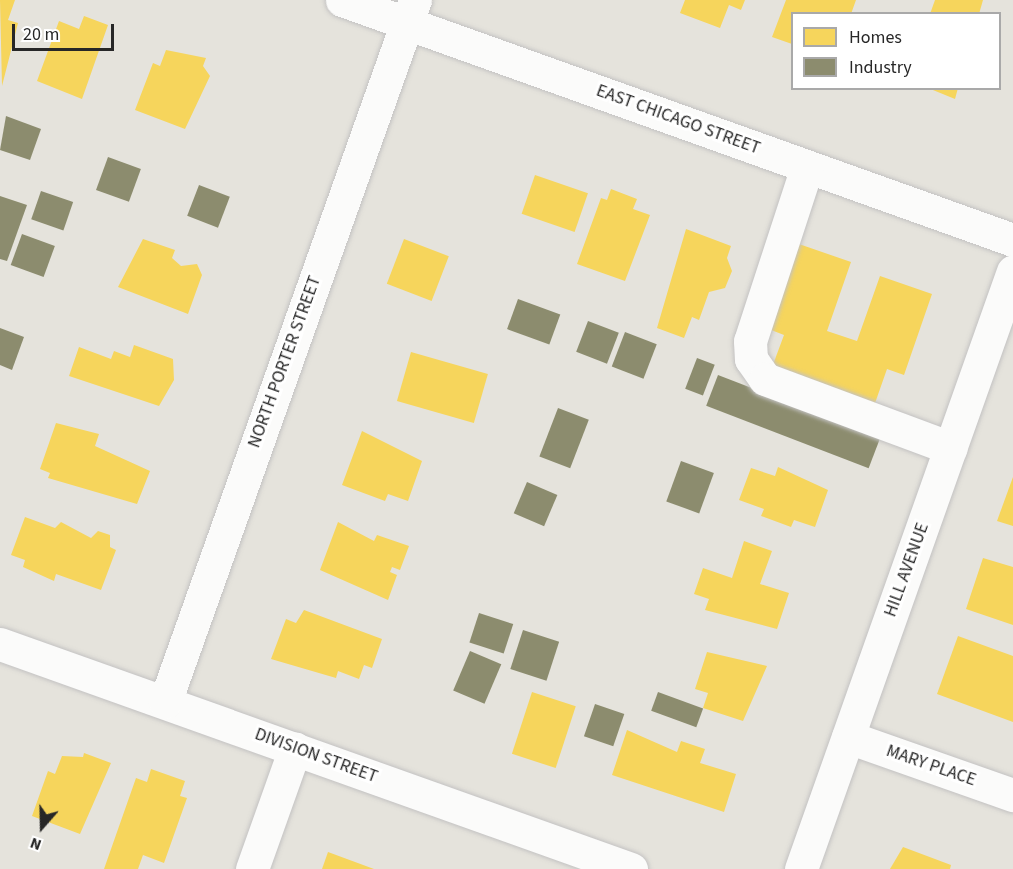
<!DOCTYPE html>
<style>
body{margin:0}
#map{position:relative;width:1013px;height:869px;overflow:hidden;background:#e5e3dc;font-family:"Source Sans 3",sans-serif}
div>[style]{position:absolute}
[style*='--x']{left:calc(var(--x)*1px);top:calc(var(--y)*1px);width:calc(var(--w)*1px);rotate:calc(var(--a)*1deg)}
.homes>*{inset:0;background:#f6d55c;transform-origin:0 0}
.industry>*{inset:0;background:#8c8c6e;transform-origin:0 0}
.roads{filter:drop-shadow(0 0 2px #c3c2c2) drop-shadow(0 0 2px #c3c2c2)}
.minor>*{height:33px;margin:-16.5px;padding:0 16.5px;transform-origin:16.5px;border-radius:16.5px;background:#fbfbfa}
span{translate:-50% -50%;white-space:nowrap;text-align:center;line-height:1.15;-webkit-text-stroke:6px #fff;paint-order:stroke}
.street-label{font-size:18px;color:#272727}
.legend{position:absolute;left:791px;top:12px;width:210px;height:78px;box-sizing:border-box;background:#fff;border:2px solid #a9a9a9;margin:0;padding:8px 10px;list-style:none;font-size:18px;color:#272727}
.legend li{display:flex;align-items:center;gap:12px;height:30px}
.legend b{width:30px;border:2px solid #a9a9a9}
.north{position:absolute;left:12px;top:797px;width:60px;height:60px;-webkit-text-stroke:4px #fff;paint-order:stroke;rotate:200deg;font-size:16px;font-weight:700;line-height:24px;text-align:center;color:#272727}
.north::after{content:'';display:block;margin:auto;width:21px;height:27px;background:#272727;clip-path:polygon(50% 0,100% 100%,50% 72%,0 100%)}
.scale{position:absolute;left:12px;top:24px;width:102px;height:27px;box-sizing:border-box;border:3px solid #272727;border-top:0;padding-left:8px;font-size:18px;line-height:21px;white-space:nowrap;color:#272727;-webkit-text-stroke:4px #fff;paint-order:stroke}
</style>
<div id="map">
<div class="homes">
<i style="clip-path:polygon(0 0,15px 0,8px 20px,18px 23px,2px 86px)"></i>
<i style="clip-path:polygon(685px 0,745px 0,741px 10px,729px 5px,720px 28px,680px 13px)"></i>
<i style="clip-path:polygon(786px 0,856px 0,851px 14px,792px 14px,792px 44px,772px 37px)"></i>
<i style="clip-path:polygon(935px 0,983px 0,979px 14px,930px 14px)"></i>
<i style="clip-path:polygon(84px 16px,108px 25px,82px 99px,37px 81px,59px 21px,79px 29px)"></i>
<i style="clip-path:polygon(166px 50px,206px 58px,203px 66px,210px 76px,185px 129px,135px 110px,153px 63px,160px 66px)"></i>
<i style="clip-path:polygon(928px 88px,958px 88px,955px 99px)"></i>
<i style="left:535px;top:175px;width:56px;height:41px;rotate:19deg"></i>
<i style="clip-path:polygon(611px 189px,637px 199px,633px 209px,650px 215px,625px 281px,577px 264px,601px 198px,607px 200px)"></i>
<i style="clip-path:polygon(686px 229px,731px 246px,727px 258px,732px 271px,725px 288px,709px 292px,699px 320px,692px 317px,684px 338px,657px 328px)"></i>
<i style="clip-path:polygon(143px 239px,175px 250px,172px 258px,181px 266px,197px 264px,202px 275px,188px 314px,118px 287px)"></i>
<i style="left:404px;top:239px;width:48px;height:48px;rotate:21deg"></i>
<i style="clip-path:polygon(796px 243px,851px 262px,827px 331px,857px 341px,880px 276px,932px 294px,904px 375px,887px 369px,874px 406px,771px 370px,784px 335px,766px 328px)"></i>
<i style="clip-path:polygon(134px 345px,173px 359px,174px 380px,159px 406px,69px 376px,79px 347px,111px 359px,114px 351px,130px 357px)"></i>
<i style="left:411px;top:352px;width:80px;height:51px;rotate:16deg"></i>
<i style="clip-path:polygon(56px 423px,99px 434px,95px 446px,150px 471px,137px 504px,48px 478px,50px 473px,40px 469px)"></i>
<i style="clip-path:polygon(362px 431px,422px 461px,408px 501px,388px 494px,385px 501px,342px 485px)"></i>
<i style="clip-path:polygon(778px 467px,828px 490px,815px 527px,794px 520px,791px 527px,761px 516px,764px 509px,739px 500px,751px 468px,775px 476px)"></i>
<i style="clip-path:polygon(1013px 477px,1013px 526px,997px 521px)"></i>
<i style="clip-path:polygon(25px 517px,55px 528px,61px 522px,91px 538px,98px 531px,110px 535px,110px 547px,116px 550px,101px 590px,56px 574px,54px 581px,23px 567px,25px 560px,11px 555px)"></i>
<i style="clip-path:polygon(338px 522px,374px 541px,377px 535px,409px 546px,400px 570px,392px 567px,390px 572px,397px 575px,388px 600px,320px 570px)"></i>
<i style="clip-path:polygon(744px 541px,772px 551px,760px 584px,789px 593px,777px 629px,705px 610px,709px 599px,694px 594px,703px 568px,732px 578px)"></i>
<i style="clip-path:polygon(983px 558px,1013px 567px,1013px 625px,966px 609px)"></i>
<i style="clip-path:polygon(304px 610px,382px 639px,372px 668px,364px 665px,359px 679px,338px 671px,336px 678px,271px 659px,286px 619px,296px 623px)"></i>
<i style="clip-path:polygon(958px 636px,1013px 656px,1013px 722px,937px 694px)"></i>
<i style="clip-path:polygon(707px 652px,767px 666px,743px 721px,703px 708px,708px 693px,695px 689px)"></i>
<i style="left:532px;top:692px;width:46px;height:65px;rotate:18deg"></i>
<i style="clip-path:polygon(627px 730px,677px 752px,681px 741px,705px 749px,700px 763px,736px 774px,724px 812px,612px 775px)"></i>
<i style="clip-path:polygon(84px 753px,111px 763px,80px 834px,32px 816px,48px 771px,55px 774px,62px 756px,83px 757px)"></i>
<i style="clip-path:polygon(151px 769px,185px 781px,180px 796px,187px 798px,164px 863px,143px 855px,138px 869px,104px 869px,136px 778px,147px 782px)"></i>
<i style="clip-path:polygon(903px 847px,951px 865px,950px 869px,890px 869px)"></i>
<i style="clip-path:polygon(328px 852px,374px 869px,322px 869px)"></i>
</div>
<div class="industry">
<i style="clip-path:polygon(6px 116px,41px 129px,30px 160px,0 150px)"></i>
<i style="left:108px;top:157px;width:35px;height:35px;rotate:20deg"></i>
<i style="left:199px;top:185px;width:33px;height:33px;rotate:21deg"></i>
<i style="left:41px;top:191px;width:34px;height:30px;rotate:19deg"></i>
<i style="clip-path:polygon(0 196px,27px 205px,7px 261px,0 259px)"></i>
<i style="left:22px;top:234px;width:35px;height:33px;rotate:20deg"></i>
<i style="left:518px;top:299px;width:45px;height:32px;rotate:20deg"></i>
<i style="left:588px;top:321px;width:33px;height:33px;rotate:21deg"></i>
<i style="clip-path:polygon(0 328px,24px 337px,12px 370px,0 365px)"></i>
<i style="left:625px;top:332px;width:34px;height:37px;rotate:21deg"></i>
<i style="left:697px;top:358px;width:19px;height:33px;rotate:21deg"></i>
<i style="left:718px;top:375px;width:174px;height:33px;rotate:21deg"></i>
<i style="left:558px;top:408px;width:33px;height:52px;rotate:21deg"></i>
<i style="left:681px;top:461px;width:35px;height:43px;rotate:20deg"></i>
<i style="left:527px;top:482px;width:33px;height:34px;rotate:23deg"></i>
<i style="left:479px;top:613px;width:36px;height:31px;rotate:18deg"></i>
<i style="left:523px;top:630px;width:38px;height:41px;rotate:18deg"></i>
<i style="left:470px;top:651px;width:34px;height:43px;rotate:23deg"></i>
<i style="left:658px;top:692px;width:48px;height:20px;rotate:20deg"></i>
<i style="left:595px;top:704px;width:31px;height:34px;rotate:19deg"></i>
</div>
<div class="roads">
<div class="minor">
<i style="--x:342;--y:0;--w:713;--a:19.68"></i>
<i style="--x:807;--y:167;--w:183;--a:108.1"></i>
<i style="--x:750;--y:341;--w:18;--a:87"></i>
<i style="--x:751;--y:359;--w:24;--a:55"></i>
<i style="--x:765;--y:379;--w:198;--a:20.4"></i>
<i style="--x:0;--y:644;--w:670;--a:19.63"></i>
<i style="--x:165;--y:702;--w:745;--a:-70.4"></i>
<i style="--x:848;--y:737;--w:175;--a:19.4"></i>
<i style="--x:252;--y:869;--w:128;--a:-70.4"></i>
<i style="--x:801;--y:869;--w:634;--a:-70.48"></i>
</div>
</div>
<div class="street-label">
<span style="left:678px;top:120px;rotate:20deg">EAST CHICAGO STREET</span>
<span style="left:285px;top:362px;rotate:-70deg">NORTH PORTER STREET</span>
<span style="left:907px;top:570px;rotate:-70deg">HILL AVENUE</span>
<span style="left:316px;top:756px;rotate:20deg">DIVISION STREET</span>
<span style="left:931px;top:766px;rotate:19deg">MARY PLACE</span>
</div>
<ul class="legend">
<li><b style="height:16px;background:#f6d55c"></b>Homes</li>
<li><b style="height:16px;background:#8c8c6e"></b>Industry</li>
</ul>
<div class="north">N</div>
<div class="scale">20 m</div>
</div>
